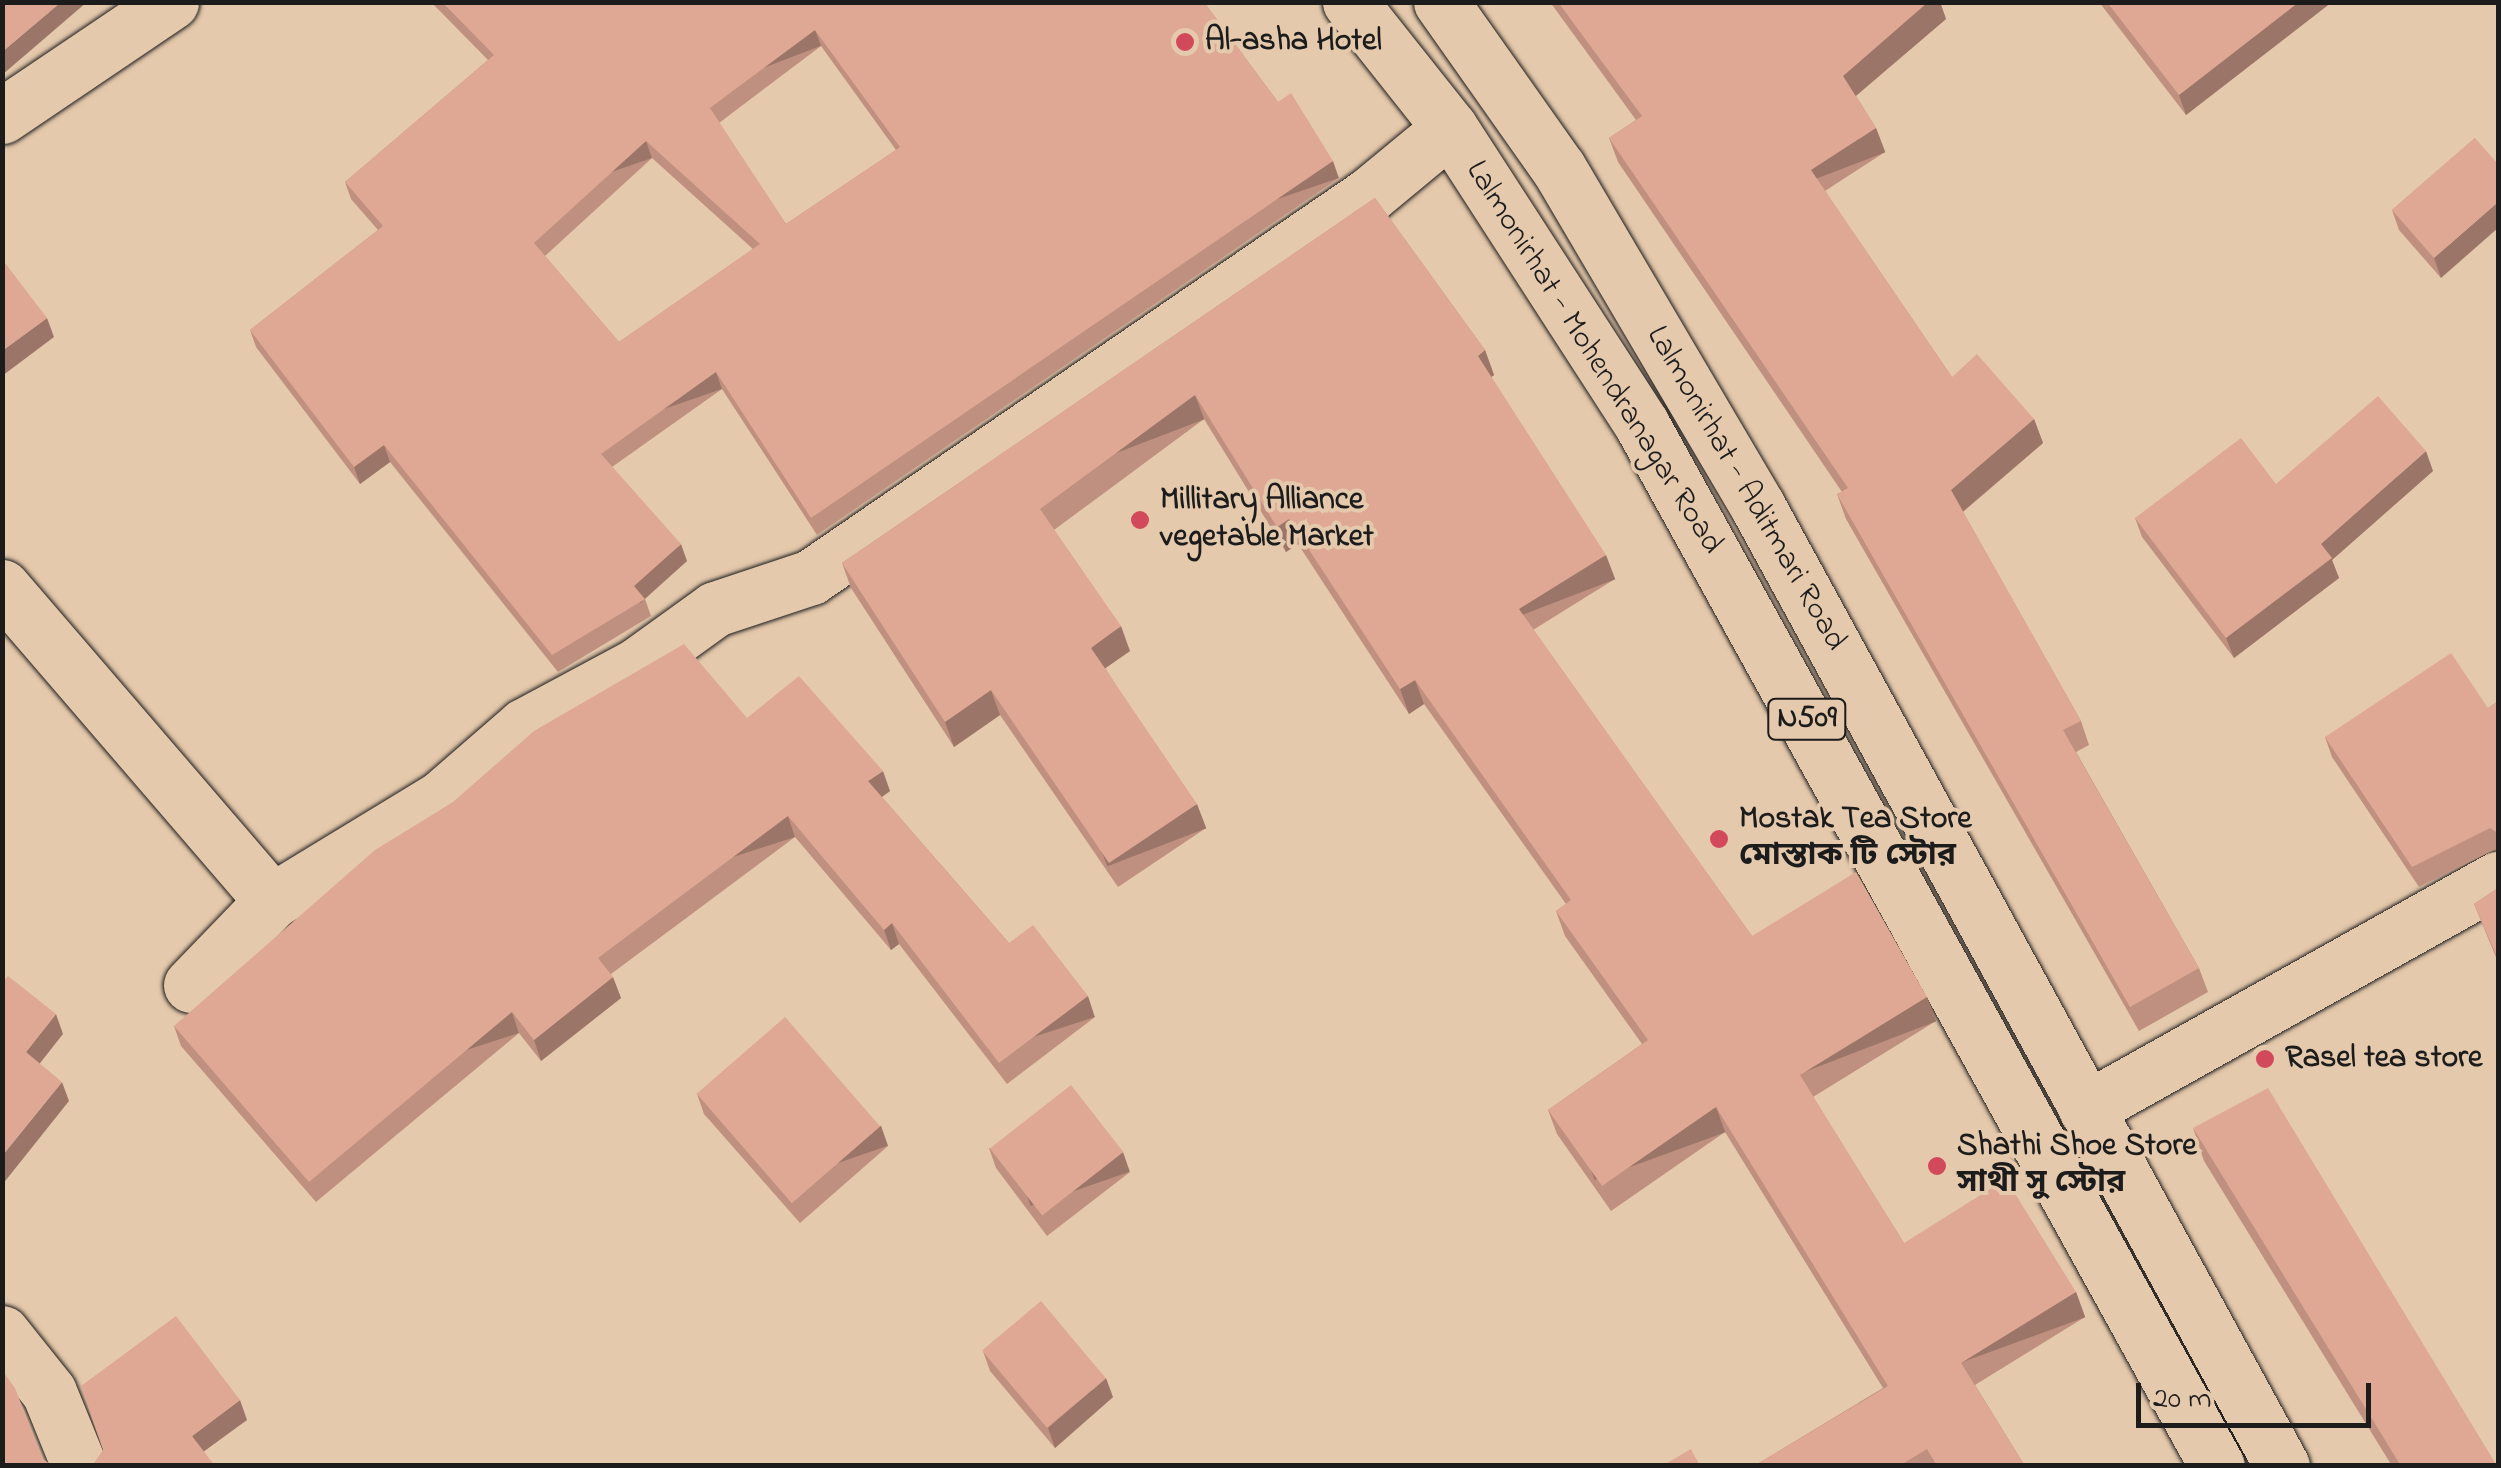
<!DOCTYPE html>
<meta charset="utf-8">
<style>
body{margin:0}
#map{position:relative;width:2501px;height:1468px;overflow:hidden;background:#e5c9ac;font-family:"Indie Flower","Noto Sans Bengali",sans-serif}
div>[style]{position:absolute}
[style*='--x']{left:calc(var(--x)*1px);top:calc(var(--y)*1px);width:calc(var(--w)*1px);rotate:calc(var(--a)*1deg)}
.roads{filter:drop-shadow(0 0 2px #1c1c1c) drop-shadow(0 0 2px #1c1c1c)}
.minor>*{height:55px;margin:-27.5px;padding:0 27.5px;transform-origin:27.5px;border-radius:27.5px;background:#e5c9ac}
.trunk>*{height:55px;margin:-27.5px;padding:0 27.5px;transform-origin:27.5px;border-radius:27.5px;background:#e5c9ac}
.wall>*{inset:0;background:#bf907f}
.shaded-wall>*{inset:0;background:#9b7668;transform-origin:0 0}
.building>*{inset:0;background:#dea894;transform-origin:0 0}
.dots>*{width:28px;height:28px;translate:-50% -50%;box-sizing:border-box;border:5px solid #e5c9ac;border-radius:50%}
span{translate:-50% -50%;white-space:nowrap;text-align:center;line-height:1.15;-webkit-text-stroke:8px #e5c9ac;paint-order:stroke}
.shield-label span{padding:2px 8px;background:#e5c9ac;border:2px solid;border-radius:8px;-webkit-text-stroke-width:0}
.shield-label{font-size:30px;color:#1c1c1c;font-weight:700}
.poi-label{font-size:32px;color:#1c1c1c;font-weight:700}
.left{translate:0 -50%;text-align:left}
.street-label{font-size:32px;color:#1c1c1c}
.frame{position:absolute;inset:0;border:5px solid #1c1c1c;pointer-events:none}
.scale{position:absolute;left:2136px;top:1383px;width:235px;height:45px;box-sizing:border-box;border:5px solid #1c1c1c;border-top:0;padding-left:12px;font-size:30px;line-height:35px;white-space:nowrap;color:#1c1c1c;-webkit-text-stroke:8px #e5c9ac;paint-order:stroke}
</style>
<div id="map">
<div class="roads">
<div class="minor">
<i style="--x:2;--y:116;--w:204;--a:-34"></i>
<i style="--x:2;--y:587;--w:414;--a:49.3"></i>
<i style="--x:191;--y:985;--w:117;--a:-46"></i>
<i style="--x:272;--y:901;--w:197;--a:-31.3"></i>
<i style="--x:440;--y:799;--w:111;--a:-41"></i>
<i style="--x:524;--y:726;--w:127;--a:-28.2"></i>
<i style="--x:636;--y:666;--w:97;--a:-35.8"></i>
<i style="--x:715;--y:609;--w:101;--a:-18.4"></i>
<i style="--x:811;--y:577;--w:676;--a:-34.4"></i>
<i style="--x:1369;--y:195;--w:105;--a:-39.6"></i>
<i style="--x:2086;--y:1109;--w:472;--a:-29.2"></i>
<i style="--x:2;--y:1333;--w:75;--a:51.5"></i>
<i style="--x:49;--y:1392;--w:80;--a:67.9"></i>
</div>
<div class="trunk">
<i style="--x:1350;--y:2;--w:161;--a:51.6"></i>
<i style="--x:1450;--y:128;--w:354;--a:57.1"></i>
<i style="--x:1642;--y:425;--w:1189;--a:61.09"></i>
<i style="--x:1441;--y:2;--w:204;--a:54.8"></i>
<i style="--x:1559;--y:169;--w:392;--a:59.5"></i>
<i style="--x:1758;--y:507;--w:1093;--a:61.35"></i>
</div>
</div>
<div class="wall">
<i style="clip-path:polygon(evenodd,431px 2px,1204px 2px,1278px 102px,1339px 178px,817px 535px,722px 389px,612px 467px,687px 561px,645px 599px,651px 616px,558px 672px,390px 462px,360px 484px,256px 347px,250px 330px,378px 230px,351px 199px,345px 182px,488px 60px,431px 2px,821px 46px,896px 150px,786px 224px,719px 123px,821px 46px,431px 2px,652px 158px,753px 249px,619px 342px,545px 256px,652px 158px)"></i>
<i style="clip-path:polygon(1550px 2px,1940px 2px,1946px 19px,1856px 96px,1876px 128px,1885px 152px,1825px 191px,1952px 377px,2034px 419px,2043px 443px,1963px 512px,2081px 721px,2089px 745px,2076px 752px,2199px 968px,2208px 992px,2139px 1031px,1846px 519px,1837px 494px,1842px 492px,1618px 162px,1609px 138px,1636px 120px)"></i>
<i style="clip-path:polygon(2099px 2px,2332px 2px,2186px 115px)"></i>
<i style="clip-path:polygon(2475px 138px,2441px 278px,2399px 230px,2392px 210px)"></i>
<i style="clip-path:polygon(1375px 198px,1485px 350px,1494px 375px,1491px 377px,1615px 579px,1533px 630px,1752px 936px,1927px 997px,1936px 1021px,1813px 1097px,1904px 1243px,2076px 1292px,2085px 1317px,1975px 1385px,2025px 1466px,1754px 1466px,1883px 1388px,1725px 1132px,1611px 1211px,1557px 1134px,1548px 1110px,1642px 1044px,1565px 936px,1556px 911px,1566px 904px,1424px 704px,1409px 714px,1298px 544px,1286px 552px,1204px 419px,1054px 530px,1130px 651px,1105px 668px,1206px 828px,1118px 887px,1000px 715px,954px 747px,851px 588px,842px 563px)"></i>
<i style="clip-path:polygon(2433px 471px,2332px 560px,2339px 578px,2234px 658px,2142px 537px,2135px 518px)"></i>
<i style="clip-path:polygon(2498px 701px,2498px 848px,2419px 887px,2332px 757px,2325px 737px,2488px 708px)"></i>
<i style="clip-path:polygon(747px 718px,890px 791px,882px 797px,1009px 943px,1095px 1017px,1007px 1084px,899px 944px,891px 950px,795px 837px,611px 974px,621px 998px,541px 1061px,519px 1033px,316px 1202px,181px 1046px,174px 1026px)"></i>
<i style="clip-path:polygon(2498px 888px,2498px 962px,2474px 904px)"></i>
<i style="clip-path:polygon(697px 1094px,881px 1126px,888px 1146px,800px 1223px,704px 1114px)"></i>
<i style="clip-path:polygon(2193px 1128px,2497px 1466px,2392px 1466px,2204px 1161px)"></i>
<i style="clip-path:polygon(989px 1148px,1130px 1172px,1047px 1236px,996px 1168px)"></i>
<i style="clip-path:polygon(983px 1351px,1113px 1397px,1055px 1448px,990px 1371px)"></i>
</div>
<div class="shaded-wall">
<i style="clip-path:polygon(61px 2px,87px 2px,2px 75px,2px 52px)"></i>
<i style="clip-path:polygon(1928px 2px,1940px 2px,1946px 19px,1851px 100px,1843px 76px)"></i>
<i style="clip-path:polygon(2299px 2px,2332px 2px,2186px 115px,2179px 95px)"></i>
<i style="left:815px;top:30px;width:17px;height:131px;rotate:69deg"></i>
<i style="left:1876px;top:128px;width:26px;height:77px;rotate:69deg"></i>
<i style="left:646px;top:141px;width:18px;height:151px;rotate:71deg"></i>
<i style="left:1333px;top:161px;width:18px;height:632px;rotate:71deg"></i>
<i style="clip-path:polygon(2498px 202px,2498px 228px,2441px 278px,2434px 258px)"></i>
<i style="clip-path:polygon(47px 318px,54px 337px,2px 376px,2px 351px)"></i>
<i style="clip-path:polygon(1485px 350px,1494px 375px,1487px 380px,1478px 356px)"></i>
<i style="left:716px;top:372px;width:18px;height:141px;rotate:71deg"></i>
<i style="left:1195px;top:395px;width:26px;height:192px;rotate:69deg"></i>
<i style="clip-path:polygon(2034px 419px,2043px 443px,1960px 514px,1951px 490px)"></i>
<i style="clip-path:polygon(384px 445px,390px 462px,360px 484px,354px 467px)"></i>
<i style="clip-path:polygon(2426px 451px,2433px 471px,2332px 560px,2339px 578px,2234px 658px,2226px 638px,2321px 544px)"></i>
<i style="clip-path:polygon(1289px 519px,1298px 544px,1286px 552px,1277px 527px)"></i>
<i style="clip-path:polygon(681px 544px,687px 561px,640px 603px,634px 586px)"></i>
<i style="left:1606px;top:555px;width:26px;height:102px;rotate:69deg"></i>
<i style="clip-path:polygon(1121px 626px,1130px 651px,1100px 672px,1091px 648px)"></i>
<i style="clip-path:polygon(1415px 680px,1424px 704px,1409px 714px,1400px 689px)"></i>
<i style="clip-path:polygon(991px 690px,1000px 715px,954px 747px,945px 722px)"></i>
<i style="clip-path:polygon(883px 771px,890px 791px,876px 801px,868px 781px)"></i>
<i style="left:1197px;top:804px;width:26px;height:106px;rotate:69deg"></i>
<i style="left:788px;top:816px;width:22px;height:237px;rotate:72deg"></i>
<i style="clip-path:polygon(892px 923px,899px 944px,891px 950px,884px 930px)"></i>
<i style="clip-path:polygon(613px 977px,621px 998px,541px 1061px,534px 1040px)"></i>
<i style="left:1088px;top:996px;width:22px;height:111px;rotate:72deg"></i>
<i style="left:1927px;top:997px;width:26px;height:149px;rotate:69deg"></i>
<i style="left:512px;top:1012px;width:22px;height:265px;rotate:72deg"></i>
<i style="clip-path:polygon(56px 1014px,63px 1034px,33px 1072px,26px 1052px)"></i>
<i style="clip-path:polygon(62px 1082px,69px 1101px,2px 1185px,2px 1156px)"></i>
<i style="left:1716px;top:1107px;width:27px;height:139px;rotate:70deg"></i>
<i style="left:881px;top:1126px;width:21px;height:117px;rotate:71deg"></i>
<i style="left:1123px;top:1152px;width:21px;height:105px;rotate:71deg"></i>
<i style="left:2076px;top:1292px;width:27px;height:135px;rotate:70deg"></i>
<i style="clip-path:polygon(1106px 1378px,1113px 1397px,1055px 1448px,1048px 1428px)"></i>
<i style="clip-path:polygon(240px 1400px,247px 1420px,199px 1455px,192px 1436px)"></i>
</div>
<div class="building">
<i style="clip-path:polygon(2px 2px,61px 2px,2px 52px)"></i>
<i style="clip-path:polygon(evenodd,442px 2px,1204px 2px,1278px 102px,1291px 93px,1333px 161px,811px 518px,716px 372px,601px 454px,681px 544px,634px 586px,645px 599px,552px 655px,384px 445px,354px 467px,250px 330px,383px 226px,345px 182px,494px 55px,442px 2px,815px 30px,900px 147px,786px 224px,710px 108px,815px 30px,442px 2px,646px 141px,760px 244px,619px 342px,534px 243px,646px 141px)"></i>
<i style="clip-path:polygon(1558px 2px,1928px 2px,1843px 76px,1876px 128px,1811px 170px,1952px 377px,1977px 354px,2034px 419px,1951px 490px,2081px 721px,2063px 730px,2199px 968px,2130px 1007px,1837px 494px,1848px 488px,1609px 138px,1642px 116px)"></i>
<i style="clip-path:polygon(2107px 2px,2299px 2px,2179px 95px)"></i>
<i style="clip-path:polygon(2475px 138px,2498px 164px,2498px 202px,2434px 258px,2392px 210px)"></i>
<i style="clip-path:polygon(1375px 198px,1485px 350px,1478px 356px,1606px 555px,1519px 609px,1752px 936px,1856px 872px,1927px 997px,1800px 1075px,1904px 1243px,2006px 1179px,2076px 1292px,1961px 1363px,2025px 1466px,1937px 1466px,1927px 1449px,1899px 1466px,1754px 1466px,1888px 1386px,1716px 1107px,1602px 1186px,1548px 1110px,1648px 1040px,1556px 911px,1571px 900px,1415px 680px,1400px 689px,1289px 519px,1277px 527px,1195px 395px,1040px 509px,1121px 626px,1091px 648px,1197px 804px,1109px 863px,991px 690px,945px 722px,842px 563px)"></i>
<i style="clip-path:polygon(2px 259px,47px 318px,2px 351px)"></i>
<i style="clip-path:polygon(2378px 396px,2426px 451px,2321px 544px,2332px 558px,2226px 638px,2135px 518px,2241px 438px,2276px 484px)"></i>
<i style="clip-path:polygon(684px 644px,747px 718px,799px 676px,883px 771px,868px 781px,1009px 943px,1033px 925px,1088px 996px,999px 1063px,892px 923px,884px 930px,788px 816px,598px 958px,613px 977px,534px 1040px,512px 1012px,309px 1182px,174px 1026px,375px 850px,453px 802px,534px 731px)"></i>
<i style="clip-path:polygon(2451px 653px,2488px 708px,2498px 701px,2498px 833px,2490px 828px,2412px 867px,2325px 737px)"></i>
<i style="clip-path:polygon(2498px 888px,2498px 959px,2474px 904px)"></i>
<i style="clip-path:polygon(8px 976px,56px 1014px,26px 1052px,62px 1082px,2px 1156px,2px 983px)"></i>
<i style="left:785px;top:1017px;width:145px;height:117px;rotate:49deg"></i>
<i style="left:1071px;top:1085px;width:85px;height:103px;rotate:52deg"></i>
<i style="clip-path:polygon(2268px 1088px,2497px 1466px,2401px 1466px,2193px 1128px)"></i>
<i style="left:1041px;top:1301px;width:101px;height:77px;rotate:50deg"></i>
<i style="clip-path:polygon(176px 1316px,240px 1400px,192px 1436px,215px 1466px,92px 1466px,103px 1450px,81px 1386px)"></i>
<i style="clip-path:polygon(2px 1370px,15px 1388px,43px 1459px,53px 1466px,2px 1466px)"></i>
<i style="clip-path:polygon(1691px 1449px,1700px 1466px,1662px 1466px)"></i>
</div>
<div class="dots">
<i style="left:1185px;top:42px;background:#d1495b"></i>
<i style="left:1140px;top:520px;background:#d1495b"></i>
<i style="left:1719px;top:839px;background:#d1495b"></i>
<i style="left:2265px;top:1059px;background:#d1495b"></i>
<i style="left:1937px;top:1166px;background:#d1495b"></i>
</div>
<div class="shield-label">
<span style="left:1807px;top:719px">N509</span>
</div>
<div class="poi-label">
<span class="left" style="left:1205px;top:42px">Al-asha Hotel</span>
<span class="left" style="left:1160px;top:520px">Millitary Alliance<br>vegetable Market</span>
<span class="left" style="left:1739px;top:839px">Mostak Tea Store<br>মোস্তাক টি স্টোর</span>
<span class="left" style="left:2285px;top:1059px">Rasel tea store</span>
<span class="left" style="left:1957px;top:1166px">Shathi Shoe Store<br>সাথী সু স্টোর</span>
</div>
<div class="street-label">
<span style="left:1593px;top:358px;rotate:58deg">Lalmonirhat - Mohendranagar Road</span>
<span style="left:1745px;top:489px;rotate:60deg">Lalmonirhat - Aditmari Road</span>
</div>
<div class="frame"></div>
<div class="scale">20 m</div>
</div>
